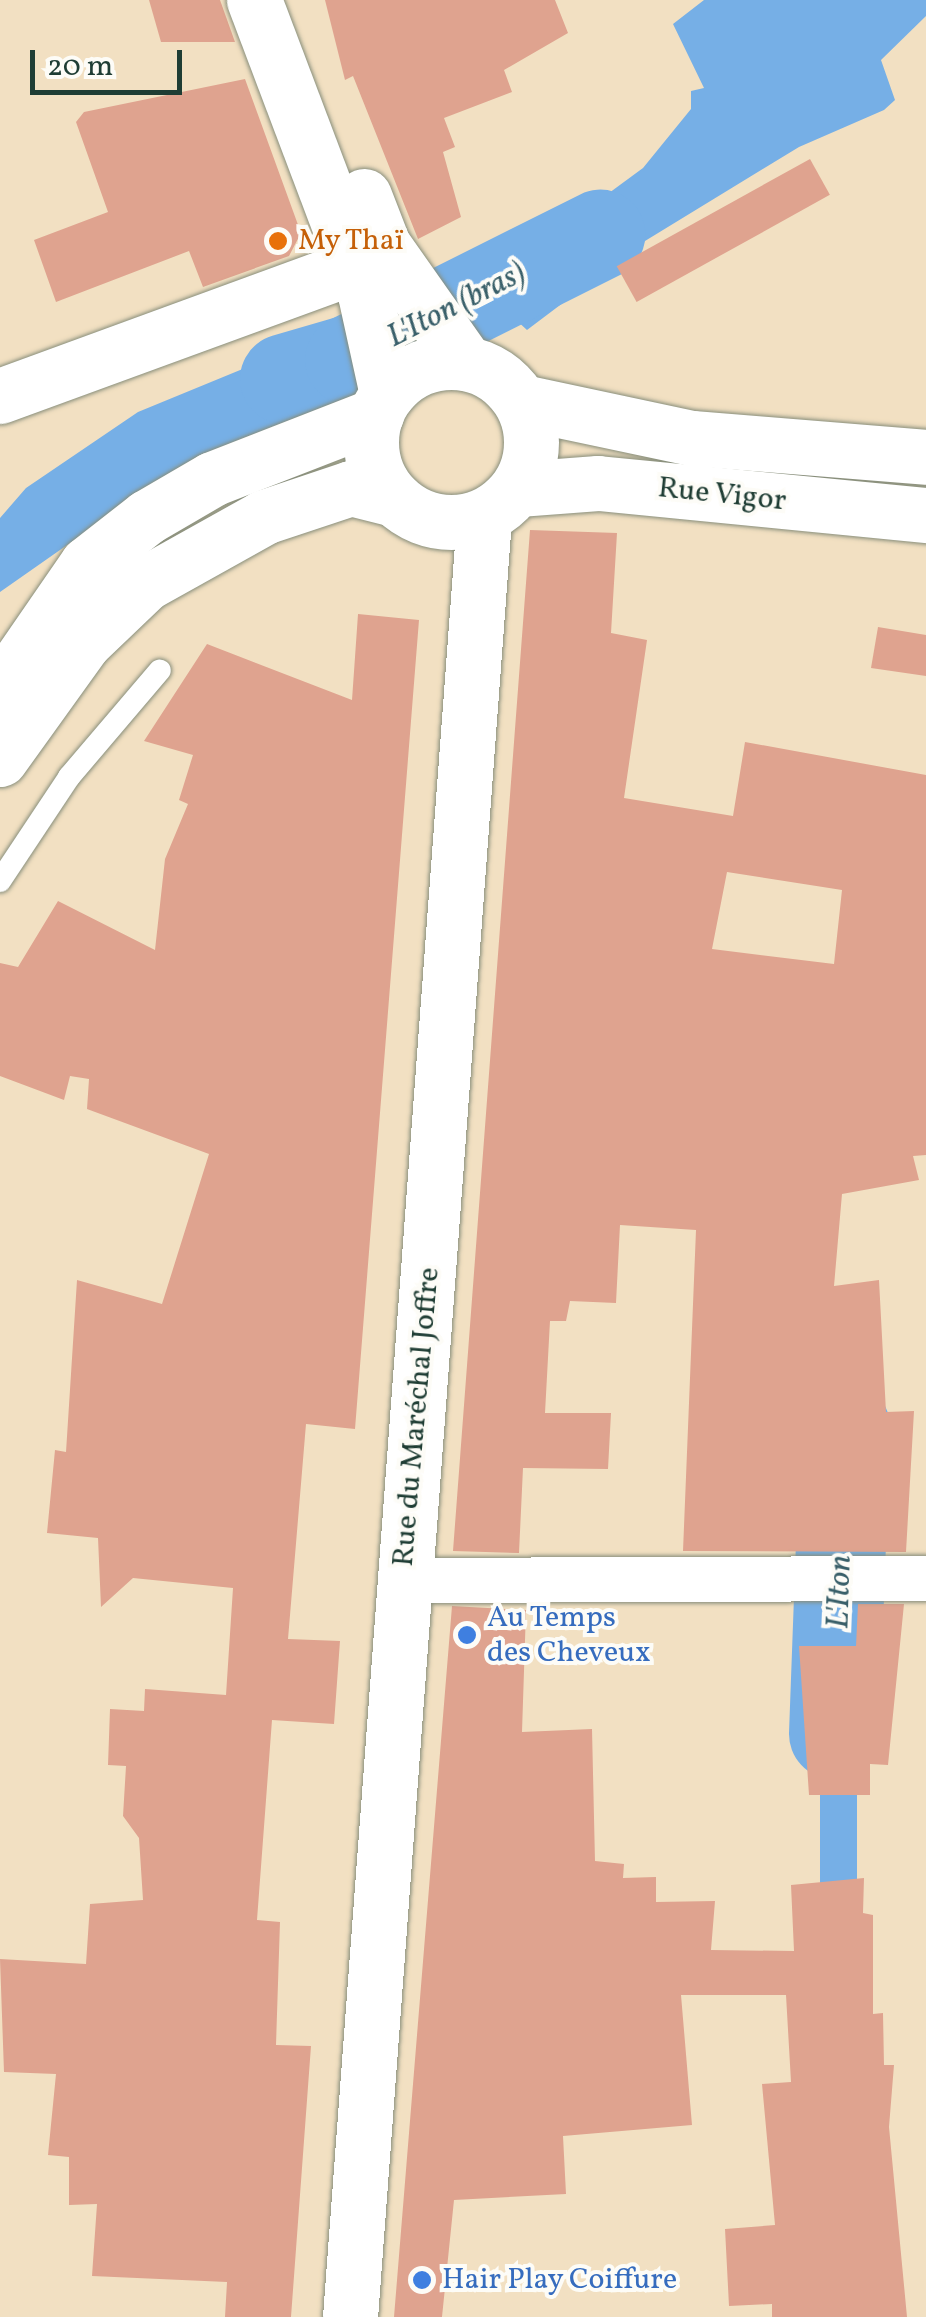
<!DOCTYPE html>
<meta charset="utf-8">
<style>
body{margin:0}
#map{position:relative;width:926px;height:2317px;overflow:hidden;background:#f2e0c2;font-family:Vollkorn,serif}
div>[style]{position:absolute}
[style*='--x']{left:calc(var(--x)*1px);top:calc(var(--y)*1px);width:calc(var(--w)*1px);rotate:calc(var(--a)*1deg)}
.water>*{inset:0;background:#76afe6;transform-origin:0 0}
.river>*{height:90px;margin:-45px;padding:0 45px;transform-origin:45px;border-radius:45px;background:#76afe6}
.building>*{inset:0;background:#dfa38f;transform-origin:0 0}
.roads{filter:drop-shadow(0 0 2px #888e7b) drop-shadow(0 0 2px #888e7b)}
.service>*{height:22px;margin:-11px;padding:0 11px;transform-origin:11px;border-radius:11px;background:#fff}
.minor>*{height:45px;margin:-22.5px;padding:0 22.5px;transform-origin:22.5px;border-radius:22.5px;background:#fff}
.tertiary>*{height:55px;margin:-27.5px;padding:0 27.5px;transform-origin:27.5px;border-radius:27.5px;background:#fff}
.secondary>*{height:55px;margin:-27.5px;padding:0 27.5px;transform-origin:27.5px;border-radius:27.5px;background:#fff}
.primary>*{height:55px;margin:-27.5px;padding:0 27.5px;transform-origin:27.5px;border-radius:27.5px;background:#fff}
.primary>.ring{margin:-27.5px;padding:0;box-sizing:content-box;background:none;border:55px solid #fff;border-radius:50%}
.dots>*{width:28px;height:28px;translate:-50% -50%;box-sizing:border-box;border:5px solid #fdfcf7;border-radius:50%}
span{translate:-50% -50%;white-space:nowrap;text-align:center;line-height:1.15;-webkit-text-stroke:8px #fdfcf7;paint-order:stroke}
.food-label{font-size:30px;color:#c56008}
.left{translate:0 -50%;text-align:left}
.street-label{font-size:30px;color:#1f3d34}
.shop-label{font-size:30px;color:#366cbe}
.water-label{font-size:32px;color:#395f69;font-style:italic}
.scale{position:absolute;left:30px;top:50px;width:152px;height:45px;box-sizing:border-box;border:5px solid #1f3d34;border-top:0;padding-left:12px;font-size:30px;line-height:35px;white-space:nowrap;color:#1f3d34;-webkit-text-stroke:8px #fdfcf7;paint-order:stroke}
</style>
<div id="map">
<div class="water">
<i style="clip-path:polygon(704px 0,926px 0,926px 16px,881px 60px,895px 100px,884px 110px,799px 147px,645px 241px,527px 330px,462px 270px,479px 251px,560px 229px,643px 168px,691px 109px,691px 91px,704px 88px,673px 24px)"></i>
<i style="clip-path:polygon(347px 326px,350px 394px,160px 480px,0 592px,0 518px,26px 488px,138px 412px)"></i>
<i style="left:820px;top:1611px;width:37px;height:340px"></i>
</div>
<div class="river">
<i style="--x:285;--y:379;--w:68;--a:-16.3"></i>
<i style="--x:350;--y:360;--w:280;--a:-26.6"></i>
<i style="--x:834;--y:1734;--w:307;--a:-87.9"></i>
</div>
<div class="building">
<i style="clip-path:polygon(149px 0,220px 0,235px 42px,161px 42px)"></i>
<i style="clip-path:polygon(325px 0,555px 0,568px 33px,504px 70px,512px 92px,444px 118px,455px 147px,443px 152px,461px 217px,418px 239px,353px 76px,345px 80px)"></i>
<i style="clip-path:polygon(245px 79px,301px 233px,289px 256px,203px 287px,189px 251px,56px 302px,34px 240px,108px 212px,76px 122px,84px 112px)"></i>
<i style="left:810px;top:159px;width:41px;height:221px;rotate:61deg"></i>
<i style="clip-path:polygon(evenodd,530px 530px,617px 533px,611px 633px,647px 640px,624px 798px,733px 816px,745px 742px,926px 775px,926px 1155px,913px 1156px,919px 1180px,842px 1194px,834px 1286px,879px 1280px,886px 1412px,914px 1411px,906px 1552px,683px 1551px,696px 1230px,620px 1225px,616px 1303px,570px 1301px,566px 1321px,550px 1321px,545px 1413px,611px 1413px,608px 1469px,523px 1468px,519px 1553px,453px 1551px,530px 530px,727px 872px,842px 890px,834px 964px,712px 949px,727px 872px)"></i>
<i style="clip-path:polygon(358px 614px,419px 620px,355px 1429px,306px 1424px,288px 1639px,340px 1641px,334px 1724px,272px 1720px,257px 1920px,280px 1922px,276px 2045px,311px 2046px,291px 2317px,225px 2317px,227px 2282px,92px 2276px,97px 2204px,69px 2205px,69px 2157px,48px 2155px,56px 2074px,4px 2072px,0 1959px,86px 1964px,90px 1904px,143px 1900px,139px 1838px,123px 1816px,126px 1766px,108px 1765px,110px 1709px,144px 1711px,145px 1689px,226px 1695px,233px 1588px,133px 1578px,101px 1607px,98px 1538px,47px 1533px,55px 1450px,66px 1452px,77px 1280px,162px 1304px,209px 1154px,87px 1109px,89px 1079px,70px 1076px,64px 1100px,0 1076px,0 963px,18px 967px,58px 901px,155px 950px,165px 859px,188px 804px,179px 800px,193px 755px,144px 741px,207px 644px,352px 700px)"></i>
<i style="clip-path:polygon(878px 627px,926px 635px,926px 676px,871px 668px)"></i>
<i style="clip-path:polygon(858px 1604px,904px 1604px,888px 1765px,870px 1764px,870px 1795px,809px 1795px,799px 1646px,856px 1646px)"></i>
<i style="clip-path:polygon(452px 1606px,526px 1610px,522px 1732px,592px 1729px,595px 1861px,624px 1864px,623px 1878px,656px 1877px,656px 1902px,715px 1901px,711px 1950px,794px 1951px,791px 1885px,864px 1878px,863px 1913px,873px 1915px,873px 2014px,883px 2013px,884px 2065px,894px 2065px,889px 2127px,907px 2317px,772px 2317px,772px 2304px,729px 2306px,725px 2229px,775px 2225px,762px 2084px,791px 2082px,786px 1995px,681px 1995px,692px 2125px,563px 2136px,566px 2194px,454px 2200px,442px 2317px,394px 2317px)"></i>
</div>
<div class="roads">
<div class="service">
<i style="--x:0;--y:881;--w:125;--a:-56.4"></i>
<i style="--x:69;--y:777;--w:140;--a:-49.6"></i>
</div>
<div class="minor">
<i style="--x:403;--y:1580;--w:523;--a:-0.22"></i>
</div>
<div class="tertiary">
<i style="--x:0;--y:396;--w:378;--a:-20.1"></i>
</div>
<div class="secondary">
<i style="--x:350;--y:2317;--w:1806;--a:-85.74"></i>
</div>
<div class="primary">
<i style="--x:254;--y:0;--w:314;--a:69.3"></i>
<i style="--x:365;--y:294;--w:102;--a:77.6"></i>
<i style="--x:364;--y:196;--w:53;--a:68.8"></i>
<i style="--x:383;--y:245;--w:144;--a:54.9"></i>
<i class="ring" style="left:371px;top:362px;width:105px;height:105px"></i>
<i style="--x:522;--y:402;--w:174;--a:12"></i>
<i style="--x:692;--y:438;--w:235;--a:4.6"></i>
<i style="--x:518;--y:489;--w:80;--a:-4.3"></i>
<i style="--x:598;--y:483;--w:330;--a:5.6"></i>
<i style="--x:0;--y:690;--w:153;--a:-55.4"></i>
<i style="--x:87;--y:564;--w:76;--a:-38.1"></i>
<i style="--x:147;--y:517;--w:75;--a:-30.3"></i>
<i style="--x:212;--y:479;--w:176;--a:-21.3"></i>
<i style="--x:0;--y:759;--w:144;--a:-54.3"></i>
<i style="--x:84;--y:642;--w:86;--a:-43.6"></i>
<i style="--x:146;--y:583;--w:135;--a:-29.2"></i>
<i style="--x:264;--y:517;--w:92;--a:-18.4"></i>
<i style="--x:351;--y:488;--w:44;--a:14.3"></i>
</div>
</div>
<div class="dots">
<i style="left:278px;top:241px;background:#e8710a"></i>
<i style="left:467px;top:1635px;background:#3f7fe0"></i>
<i style="left:422px;top:2280px;background:#3f7fe0"></i>
</div>
<div class="food-label">
<span class="left" style="left:298px;top:241px">My Thaï</span>
</div>
<div class="street-label">
<span style="left:722px;top:495px;rotate:6deg">Rue Vigor</span>
<span style="left:417px;top:1417px;rotate:-85deg">Rue du Maréchal Joffre</span>
</div>
<div class="shop-label">
<span class="left" style="left:487px;top:1635px">Au Temps<br>des Cheveux</span>
<span class="left" style="left:442px;top:2280px">Hair Play Coiffure</span>
</div>
<div class="water-label">
<span style="left:457px;top:306px;rotate:-27deg">L'Iton (bras)</span>
<span style="left:841px;top:1592px;rotate:-88deg">L'Iton</span>
</div>
<div class="scale">20 m</div>
</div>
